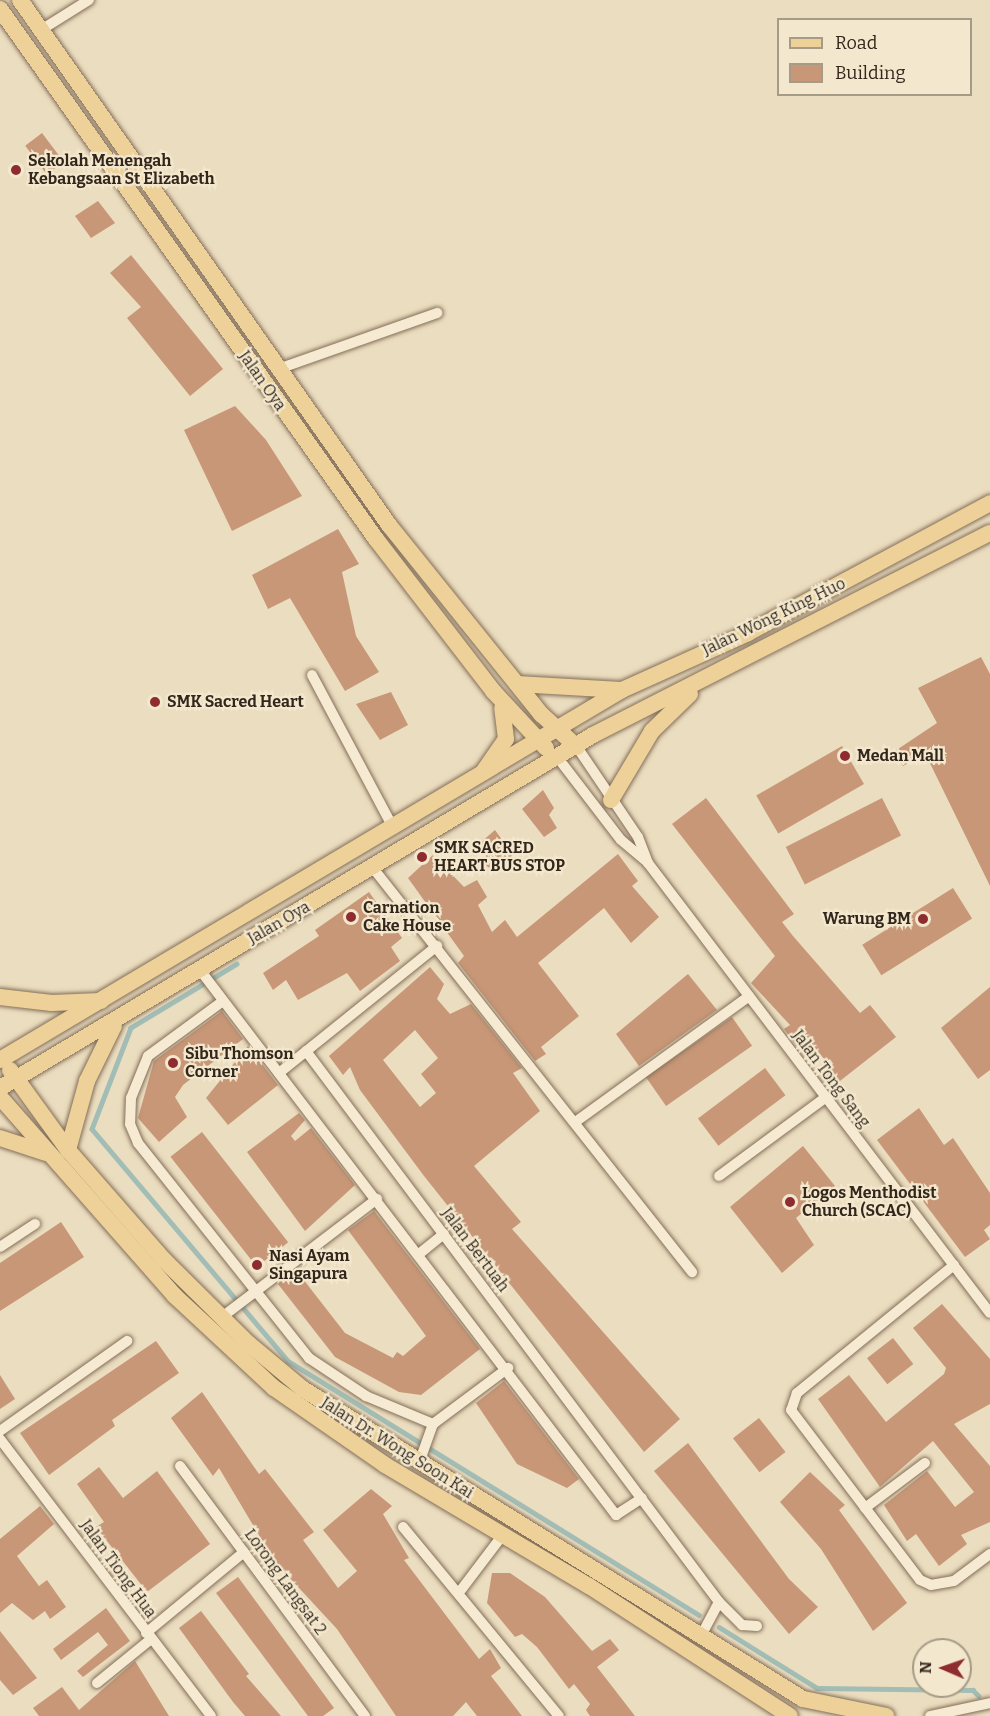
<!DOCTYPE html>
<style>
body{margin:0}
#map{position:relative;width:990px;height:1716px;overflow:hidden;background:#ebddbf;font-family:Bitter,serif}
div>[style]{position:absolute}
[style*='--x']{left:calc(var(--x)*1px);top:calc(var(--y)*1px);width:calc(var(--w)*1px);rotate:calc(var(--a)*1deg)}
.stream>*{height:4.5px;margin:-2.25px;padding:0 2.25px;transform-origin:2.25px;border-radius:2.25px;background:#a2bdb5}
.building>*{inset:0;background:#c79777;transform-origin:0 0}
.roads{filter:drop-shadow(0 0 2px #836e59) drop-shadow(0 0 2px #836e59)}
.minor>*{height:10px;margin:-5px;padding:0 5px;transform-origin:5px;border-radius:5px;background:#f6ebd2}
.primary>*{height:16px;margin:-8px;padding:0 8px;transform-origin:8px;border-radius:8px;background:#edd198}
.dots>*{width:16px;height:16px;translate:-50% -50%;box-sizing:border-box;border:3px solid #f3e8ce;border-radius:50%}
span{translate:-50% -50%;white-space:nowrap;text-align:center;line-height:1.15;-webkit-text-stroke:4.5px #f3e8ce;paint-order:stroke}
.poi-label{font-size:16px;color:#33271c;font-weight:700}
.left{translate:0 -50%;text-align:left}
.right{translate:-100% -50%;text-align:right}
.street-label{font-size:16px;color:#33271c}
.legend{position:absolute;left:777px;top:18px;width:195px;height:78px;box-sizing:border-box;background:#f3e8ce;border:2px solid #a69b87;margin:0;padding:8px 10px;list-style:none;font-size:18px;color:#33271c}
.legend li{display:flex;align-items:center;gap:12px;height:30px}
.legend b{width:30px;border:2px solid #a69b87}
.north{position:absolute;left:912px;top:1638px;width:60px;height:60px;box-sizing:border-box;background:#f3e8ce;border:2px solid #a69b87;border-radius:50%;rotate:272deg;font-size:16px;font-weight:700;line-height:24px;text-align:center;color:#33271c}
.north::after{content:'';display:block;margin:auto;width:21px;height:27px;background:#8e2c2f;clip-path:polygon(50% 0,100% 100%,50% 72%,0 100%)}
</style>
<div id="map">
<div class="stream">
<i style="--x:237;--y:964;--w:124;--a:148.9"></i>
<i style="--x:131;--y:1028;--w:108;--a:111.1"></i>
<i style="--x:92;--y:1129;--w:304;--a:49.8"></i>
<i style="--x:288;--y:1361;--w:483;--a:31.7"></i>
<i style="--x:719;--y:1627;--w:115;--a:31.9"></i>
<i style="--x:817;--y:1688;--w:156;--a:0.7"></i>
<i style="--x:973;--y:1690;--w:8;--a:45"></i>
</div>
<div class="building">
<i style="left:42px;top:133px;width:36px;height:21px;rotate:53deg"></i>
<i style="clip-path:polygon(98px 201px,115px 223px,91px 238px,75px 216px)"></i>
<i style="clip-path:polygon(131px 255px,223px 369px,190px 396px,127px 318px,141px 307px,110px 273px)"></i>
<i style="clip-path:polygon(235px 406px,266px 440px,302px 496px,232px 531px,184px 430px)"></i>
<i style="clip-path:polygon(338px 529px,359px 564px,342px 572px,356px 636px,379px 672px,345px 691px,290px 598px,268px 609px,252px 575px)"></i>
<i style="clip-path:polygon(981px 657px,990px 674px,990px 886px,925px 753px,903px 766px,895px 751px,937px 723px,918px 688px)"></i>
<i style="clip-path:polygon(391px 692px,408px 725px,380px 740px,356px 704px)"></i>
<i style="left:842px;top:746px;width:44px;height:99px;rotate:60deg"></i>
<i style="clip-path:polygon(543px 790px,554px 808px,549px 815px,557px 828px,544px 837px,522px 809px)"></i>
<i style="clip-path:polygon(706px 798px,794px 914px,782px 922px,793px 936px,860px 1013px,870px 1005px,896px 1037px,831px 1088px,819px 1073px,831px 1067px,809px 1041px,800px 1049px,784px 1029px,790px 1025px,751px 983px,775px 956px,672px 824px)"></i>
<i style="left:882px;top:798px;width:42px;height:108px;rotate:63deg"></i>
<i style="clip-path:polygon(495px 830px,513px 855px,492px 870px,483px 863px,487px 853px,480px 843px)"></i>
<i style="clip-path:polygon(618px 854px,638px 881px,632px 886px,659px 917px,631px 943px,604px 908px,538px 963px,579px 1016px,541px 1047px,546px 1054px,535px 1061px,458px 963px,464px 956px,408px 878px,433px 855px,464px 887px,477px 880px,487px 897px,478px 905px,492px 932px,505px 920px,517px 937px)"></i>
<i style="left:953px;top:888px;width:36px;height:107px;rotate:58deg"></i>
<i style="clip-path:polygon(369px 892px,402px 938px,391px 947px,400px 961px,360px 991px,347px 973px,298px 1000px,286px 980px,273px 990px,263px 973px,319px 936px,315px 930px)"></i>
<i style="clip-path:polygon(evenodd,430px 967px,444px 984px,437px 999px,450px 1014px,471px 1004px,522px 1068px,513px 1073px,540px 1111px,474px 1166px,521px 1222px,512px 1229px,680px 1419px,644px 1452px,424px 1176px,360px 1090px,350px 1067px,343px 1075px,329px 1056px,430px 967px,415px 1030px,438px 1058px,421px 1074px,436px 1093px,420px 1107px,383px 1060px,415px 1030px)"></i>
<i style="clip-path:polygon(688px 974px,717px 1010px,639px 1066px,616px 1034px)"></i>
<i style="clip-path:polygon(990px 987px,990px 1070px,978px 1079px,941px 1028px)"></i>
<i style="clip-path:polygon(222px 1011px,243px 1039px,183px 1085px,175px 1097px,187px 1117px,159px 1142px,138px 1118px,154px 1061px)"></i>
<i style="left:732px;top:1017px;width:35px;height:105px;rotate:55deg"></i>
<i style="clip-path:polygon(248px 1046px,278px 1085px,228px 1125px,206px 1098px)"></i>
<i style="left:765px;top:1068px;width:34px;height:84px;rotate:53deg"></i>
<i style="clip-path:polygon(919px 1108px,944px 1145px,953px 1138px,990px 1193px,990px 1225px,984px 1230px,990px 1239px,965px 1257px,877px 1140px)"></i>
<i style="clip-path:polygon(299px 1113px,305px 1120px,291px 1136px,295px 1141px,311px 1128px,355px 1185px,305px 1231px,247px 1152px)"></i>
<i style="left:202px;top:1132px;width:140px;height:40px;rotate:52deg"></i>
<i style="clip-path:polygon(803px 1146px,835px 1186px,796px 1218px,814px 1245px,782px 1273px,730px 1207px)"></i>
<i style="clip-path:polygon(374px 1211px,480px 1349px,421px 1395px,399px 1392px,335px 1357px,278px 1284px,296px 1270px,345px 1333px,393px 1358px,397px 1352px,403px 1356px,426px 1336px,348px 1230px)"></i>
<i style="clip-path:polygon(61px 1222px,84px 1257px,0 1311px,0 1263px)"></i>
<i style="clip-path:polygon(942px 1304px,990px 1359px,990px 1404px,954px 1424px,990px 1466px,990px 1522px,961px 1535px,967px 1544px,939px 1566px,916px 1534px,907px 1541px,884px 1505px,927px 1471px,955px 1507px,974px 1492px,933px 1441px,880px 1487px,818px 1399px,849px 1375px,886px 1422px,944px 1374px,946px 1368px,913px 1328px)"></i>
<i style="left:893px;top:1338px;width:33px;height:33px;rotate:52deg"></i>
<i style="clip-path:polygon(156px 1341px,179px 1373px,112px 1420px,115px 1426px,49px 1475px,20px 1433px)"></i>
<i style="clip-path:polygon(0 1375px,15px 1399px,0 1409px)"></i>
<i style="clip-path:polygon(504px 1381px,579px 1479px,567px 1488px,517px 1464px,476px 1403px)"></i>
<i style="clip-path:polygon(202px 1392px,259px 1474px,265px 1469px,314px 1532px,303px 1540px,338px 1588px,357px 1571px,323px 1530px,371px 1489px,392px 1506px,383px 1514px,409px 1558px,404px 1560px,479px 1659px,490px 1649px,501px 1668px,491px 1676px,522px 1716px,477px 1716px,466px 1702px,453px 1716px,396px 1716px,337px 1629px,275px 1562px,219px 1468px,213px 1476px,171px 1418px)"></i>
<i style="left:759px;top:1418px;width:43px;height:33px;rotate:52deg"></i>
<i style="clip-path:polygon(688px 1443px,789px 1579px,818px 1607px,789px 1634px,654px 1471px)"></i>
<i style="clip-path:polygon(99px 1467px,123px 1498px,157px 1471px,210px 1544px,147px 1592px,96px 1527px,104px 1522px,77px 1484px)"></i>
<i style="clip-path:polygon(810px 1472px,845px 1505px,839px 1510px,907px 1603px,873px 1631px,821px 1549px,780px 1502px)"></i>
<i style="clip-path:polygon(40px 1506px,54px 1524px,17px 1556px,39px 1586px,47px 1580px,66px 1607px,50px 1619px,45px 1611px,33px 1620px,12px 1603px,0 1613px,0 1539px)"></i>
<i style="clip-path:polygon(492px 1573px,510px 1573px,545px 1597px,592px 1651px,610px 1639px,619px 1650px,597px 1667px,635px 1716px,590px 1716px,586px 1710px,590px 1704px,574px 1684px,569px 1689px,537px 1647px,522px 1634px,515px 1637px,487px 1603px)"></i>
<i style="clip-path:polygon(238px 1577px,334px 1708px,323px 1716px,308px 1716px,216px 1593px)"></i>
<i style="clip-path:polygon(106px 1608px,130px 1641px,83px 1677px,77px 1671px,108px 1645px,98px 1632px,61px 1660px,53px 1649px)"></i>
<i style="clip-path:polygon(201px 1611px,249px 1674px,246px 1676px,281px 1716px,245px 1716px,233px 1702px,179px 1628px)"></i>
<i style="clip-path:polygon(0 1631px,37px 1678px,13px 1695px,0 1680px)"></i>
<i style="clip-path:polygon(135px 1661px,169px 1716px,39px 1716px,33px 1708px,62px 1687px,79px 1710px)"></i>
</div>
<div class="roads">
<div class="minor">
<i style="--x:44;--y:28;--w:53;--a:-31.9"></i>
<i style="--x:278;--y:369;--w:169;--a:-19.4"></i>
<i style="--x:312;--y:675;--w:174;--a:62"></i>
<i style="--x:577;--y:747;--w:109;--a:55.9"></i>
<i style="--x:638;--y:837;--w:28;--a:69"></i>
<i style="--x:558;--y:758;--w:103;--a:52.5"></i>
<i style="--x:621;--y:840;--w:35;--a:40"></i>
<i style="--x:648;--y:863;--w:565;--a:52.77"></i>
<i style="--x:373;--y:868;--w:515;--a:51.71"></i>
<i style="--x:200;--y:970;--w:686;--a:52.65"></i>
<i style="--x:616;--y:1515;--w:31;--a:-33"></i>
<i style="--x:223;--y:1001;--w:93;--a:143.7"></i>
<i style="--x:148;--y:1056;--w:45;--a:112"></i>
<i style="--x:131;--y:1098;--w:26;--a:92"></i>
<i style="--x:130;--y:1124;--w:21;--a:67"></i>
<i style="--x:138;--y:1143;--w:275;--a:51.5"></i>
<i style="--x:309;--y:1358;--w:69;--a:33.7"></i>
<i style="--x:366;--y:1396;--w:73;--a:22.7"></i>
<i style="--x:306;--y:1051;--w:689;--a:53.15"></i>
<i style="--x:719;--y:1602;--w:33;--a:45"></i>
<i style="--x:742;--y:1625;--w:15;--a:4"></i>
<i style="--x:279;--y:1073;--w:203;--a:-38.8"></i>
<i style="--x:578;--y:1120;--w:211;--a:-35.9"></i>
<i style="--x:719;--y:1176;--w:133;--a:-36.4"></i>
<i style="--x:0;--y:1247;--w:42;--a:-33.3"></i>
<i style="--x:419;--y:1254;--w:32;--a:-39"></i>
<i style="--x:954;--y:1265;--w:203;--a:140.8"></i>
<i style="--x:797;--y:1393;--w:18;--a:109"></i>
<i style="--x:791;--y:1410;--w:213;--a:52.8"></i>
<i style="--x:920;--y:1580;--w:12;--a:24"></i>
<i style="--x:931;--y:1585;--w:23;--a:-10"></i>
<i style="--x:954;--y:1581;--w:45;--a:-36.9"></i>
<i style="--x:222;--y:1317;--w:195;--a:-37.3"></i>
<i style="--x:0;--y:1431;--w:156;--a:-35.3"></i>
<i style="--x:0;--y:1439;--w:348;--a:52.7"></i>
<i style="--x:419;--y:1463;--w:41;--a:-70.3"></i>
<i style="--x:433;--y:1424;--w:94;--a:-36.7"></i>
<i style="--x:180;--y:1466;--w:311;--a:53.5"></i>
<i style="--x:865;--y:1508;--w:75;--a:-36.9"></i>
<i style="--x:403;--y:1527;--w:245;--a:50.5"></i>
<i style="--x:461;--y:1590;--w:68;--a:-52.8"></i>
<i style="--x:146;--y:1633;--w:127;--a:-39.6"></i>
<i style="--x:702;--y:1634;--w:36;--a:-62"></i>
<i style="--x:97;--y:1683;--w:70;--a:-39.2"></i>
<i style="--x:930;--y:1716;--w:61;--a:-12.2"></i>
</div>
<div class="primary">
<i style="--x:20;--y:0;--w:642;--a:54.9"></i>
<i style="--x:389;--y:525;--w:243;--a:51.2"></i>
<i style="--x:541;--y:714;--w:49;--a:42.5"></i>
<i style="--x:0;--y:9;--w:650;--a:54.65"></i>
<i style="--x:376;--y:539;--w:192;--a:52.4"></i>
<i style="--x:493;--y:691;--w:78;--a:47.1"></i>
<i style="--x:517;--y:684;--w:104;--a:3.3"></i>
<i style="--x:483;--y:772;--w:40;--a:-55.1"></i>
<i style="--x:506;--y:739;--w:31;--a:-97"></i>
<i style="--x:611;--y:800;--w:80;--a:-59.3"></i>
<i style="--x:652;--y:731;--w:53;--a:-44.2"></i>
<i style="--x:0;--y:997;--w:52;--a:6.6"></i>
<i style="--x:52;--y:1003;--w:49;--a:-2.3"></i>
<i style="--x:0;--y:1060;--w:724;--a:-30.75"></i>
<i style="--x:622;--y:690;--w:138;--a:-24.3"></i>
<i style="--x:748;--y:633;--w:275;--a:-28.2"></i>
<i style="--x:10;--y:1070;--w:99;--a:54.1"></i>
<i style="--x:68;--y:1150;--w:145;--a:48.9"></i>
<i style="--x:163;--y:1259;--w:121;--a:44.7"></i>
<i style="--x:249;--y:1344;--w:70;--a:39.8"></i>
<i style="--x:303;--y:1389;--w:588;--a:31.8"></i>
<i style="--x:803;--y:1699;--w:85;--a:11.6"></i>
<i style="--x:0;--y:1088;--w:690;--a:-30.76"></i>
<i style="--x:593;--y:735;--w:445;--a:-27"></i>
<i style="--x:0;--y:1097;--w:265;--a:48.7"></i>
<i style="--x:175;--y:1296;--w:135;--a:42.9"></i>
<i style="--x:274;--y:1388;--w:135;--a:34.7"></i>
<i style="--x:385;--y:1465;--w:237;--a:30.7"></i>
<i style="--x:589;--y:1586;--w:239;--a:32.9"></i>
<i style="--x:0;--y:1138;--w:48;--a:18.1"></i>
<i style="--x:68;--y:1150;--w:72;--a:-74.6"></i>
<i style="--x:87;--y:1081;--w:61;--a:-63.9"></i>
</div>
</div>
<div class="dots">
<i style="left:16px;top:170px;background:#8e2c2f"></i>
<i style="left:155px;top:702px;background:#8e2c2f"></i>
<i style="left:845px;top:756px;background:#8e2c2f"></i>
<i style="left:422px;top:857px;background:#8e2c2f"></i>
<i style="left:351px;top:917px;background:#8e2c2f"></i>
<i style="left:923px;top:919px;background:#8e2c2f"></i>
<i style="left:173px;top:1063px;background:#8e2c2f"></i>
<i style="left:790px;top:1202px;background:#8e2c2f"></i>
<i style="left:257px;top:1265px;background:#8e2c2f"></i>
</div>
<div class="poi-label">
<span class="left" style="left:28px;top:170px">Sekolah Menengah<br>Kebangsaan St Elizabeth</span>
<span class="left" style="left:167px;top:702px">SMK Sacred Heart</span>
<span class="left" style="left:857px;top:756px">Medan Mall</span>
<span class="left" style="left:434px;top:857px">SMK SACRED<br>HEART BUS STOP</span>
<span class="left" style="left:363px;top:917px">Carnation<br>Cake House</span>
<span class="right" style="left:911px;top:919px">Warung BM</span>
<span class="left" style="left:185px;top:1063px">Sibu Thomson<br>Corner</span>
<span class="left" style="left:802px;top:1202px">Logos Menthodist<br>Church (SCAC)</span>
<span class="left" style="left:269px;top:1265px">Nasi Ayam<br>Singapura</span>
</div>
<div class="street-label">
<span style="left:262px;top:381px;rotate:55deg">Jalan Oya</span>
<span style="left:774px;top:617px;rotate:-26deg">Jalan Wong King Huo</span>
<span style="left:279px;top:923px;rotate:-30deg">Jalan Oya</span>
<span style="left:831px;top:1079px;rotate:53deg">Jalan Tong Sang</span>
<span style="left:475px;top:1250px;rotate:53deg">Jalan Bertuah</span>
<span style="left:397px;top:1448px;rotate:32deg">Jalan Dr. Wong Soon Kai</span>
<span style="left:118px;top:1569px;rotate:54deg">Jalan Tiong Hua</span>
<span style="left:285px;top:1582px;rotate:54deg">Lorong Langsat 2</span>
</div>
<ul class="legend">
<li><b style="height:8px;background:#edd198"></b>Road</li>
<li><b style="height:16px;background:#c79777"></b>Building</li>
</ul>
<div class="north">N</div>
</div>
